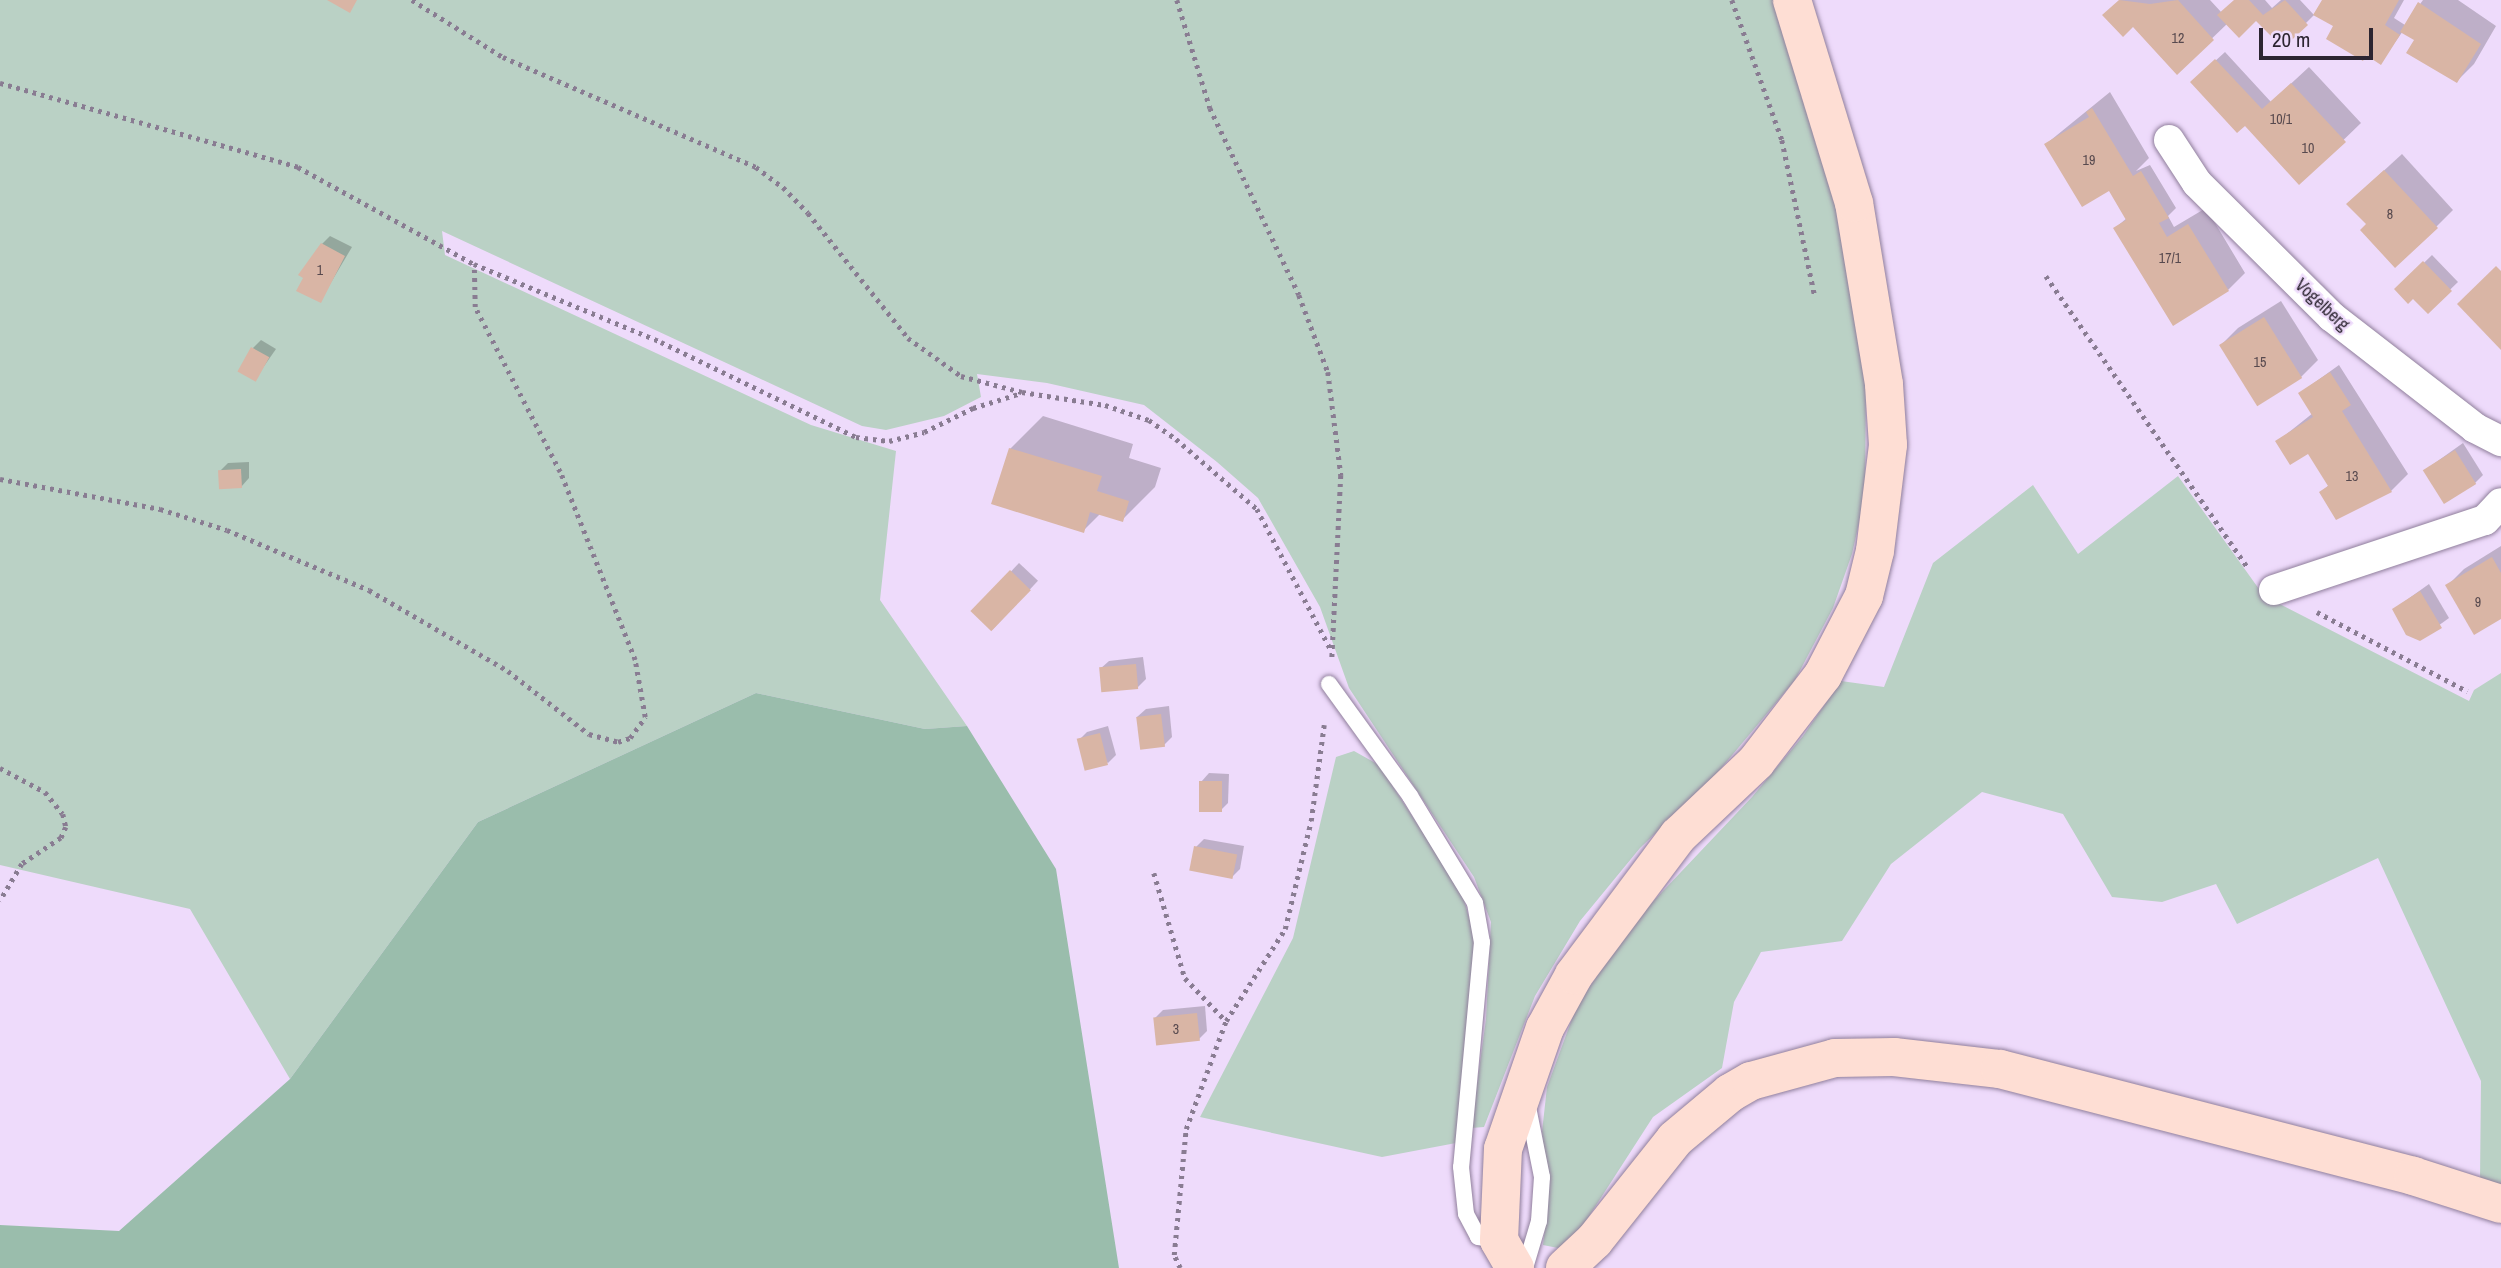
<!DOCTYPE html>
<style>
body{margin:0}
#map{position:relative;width:2501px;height:1268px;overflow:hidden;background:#eedbfb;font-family:"Archivo Narrow",sans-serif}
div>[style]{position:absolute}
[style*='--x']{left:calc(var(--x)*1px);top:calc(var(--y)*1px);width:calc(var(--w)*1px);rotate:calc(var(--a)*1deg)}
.green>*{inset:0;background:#bad1c5}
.forest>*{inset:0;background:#9abdac}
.shadow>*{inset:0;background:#0003;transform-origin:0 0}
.building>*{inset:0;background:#d9b5a5;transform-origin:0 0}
.path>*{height:4.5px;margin-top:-2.25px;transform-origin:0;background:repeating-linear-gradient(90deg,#897c92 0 3.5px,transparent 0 8.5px)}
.roads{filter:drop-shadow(0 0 2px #907f9c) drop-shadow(0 0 2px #907f9c)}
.lane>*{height:16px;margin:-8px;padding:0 8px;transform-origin:8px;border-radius:8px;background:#fff}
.street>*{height:30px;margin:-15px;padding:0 15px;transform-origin:15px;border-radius:15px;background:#fff}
.secondary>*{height:38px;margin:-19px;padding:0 19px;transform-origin:19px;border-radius:19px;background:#feded4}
span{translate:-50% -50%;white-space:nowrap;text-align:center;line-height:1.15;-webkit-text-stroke:5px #eedbfb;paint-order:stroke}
.number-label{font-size:14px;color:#57494e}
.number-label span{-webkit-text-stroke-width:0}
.street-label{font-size:18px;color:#2c2531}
.scale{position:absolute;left:2259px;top:28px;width:114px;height:32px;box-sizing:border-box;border:4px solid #2c2531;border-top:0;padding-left:9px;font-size:21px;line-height:24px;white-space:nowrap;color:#2c2531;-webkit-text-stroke:5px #eedbfb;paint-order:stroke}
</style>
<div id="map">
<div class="green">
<i style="clip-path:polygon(0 0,1777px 0,1840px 211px,1866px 376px,1865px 496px,1852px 554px,1833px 608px,1795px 680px,1713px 778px,1640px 848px,1580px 921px,1535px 996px,1484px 1127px,1471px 1128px,1486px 1019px,1491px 922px,1474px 877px,1349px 688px,1320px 607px,1258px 498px,1217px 462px,1144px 405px,1047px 383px,977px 374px,981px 397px,944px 416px,886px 430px,862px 426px,442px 231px,445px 255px,811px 425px,896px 451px,880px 600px,967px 726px,925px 729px,756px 693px,478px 822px,290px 1079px,190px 909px,0 865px)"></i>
<i style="clip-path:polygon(2178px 476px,2264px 596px,2469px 701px,2474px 690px,2501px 673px,2501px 1187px,2480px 1180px,2481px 1081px,2378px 858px,2237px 924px,2216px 884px,2162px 902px,2112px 897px,2063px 814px,1982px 792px,1891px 864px,1842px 941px,1761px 952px,1734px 1002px,1722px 1068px,1653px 1117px,1575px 1238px,1558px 1248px,1543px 1245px,1548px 1202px,1542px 1132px,1547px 1087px,1576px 1008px,1627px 929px,1752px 797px,1803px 736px,1841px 681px,1884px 687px,1933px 563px,2033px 485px,2078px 554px)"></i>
<i style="clip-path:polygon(1354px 751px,1379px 765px,1462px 893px,1477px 945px,1456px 1143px,1382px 1157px,1200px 1117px,1293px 938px,1336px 757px)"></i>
</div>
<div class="forest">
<i style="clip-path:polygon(756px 693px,925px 729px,967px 726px,1056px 869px,1119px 1268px,0 1268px,0 1225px,119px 1231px,290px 1079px,478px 822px)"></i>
</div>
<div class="shadow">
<i style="clip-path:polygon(2120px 0,2210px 0,2222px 13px,2235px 0,2265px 0,2272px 8px,2281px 0,2300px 0,2314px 15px,2283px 46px,2256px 19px,2228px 23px,2177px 72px,2133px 25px,2105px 15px)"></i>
<i style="clip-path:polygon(2324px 0,2404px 0,2394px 18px,2405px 25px,2423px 0,2458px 0,2496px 26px,2474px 64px,2457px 81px,2421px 33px,2403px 31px,2381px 62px,2368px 54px,2363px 59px,2336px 26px)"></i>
<i style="clip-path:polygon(2225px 52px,2271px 102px,2309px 67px,2361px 123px,2299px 183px,2201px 74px)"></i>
<i style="clip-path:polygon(2110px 92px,2149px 158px,2136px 171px,2150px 165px,2176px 208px,2168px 216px,2174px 227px,2206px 208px,2245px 273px,2228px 290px,2115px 228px,2127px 218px,2110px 188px,2046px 144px)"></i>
<i style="clip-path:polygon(2402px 154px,2453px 210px,2436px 227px,2368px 224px,2366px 187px)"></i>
<i style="clip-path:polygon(330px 236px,352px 247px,320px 301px,322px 244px)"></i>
<i style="clip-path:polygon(2432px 255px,2458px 282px,2428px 311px,2413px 296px,2397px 289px)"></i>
<i style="clip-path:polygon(2281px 301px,2318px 360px,2301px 377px,2221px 345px,2238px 328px)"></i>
<i style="clip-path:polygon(261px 340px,276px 349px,255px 379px,253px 348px)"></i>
<i style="clip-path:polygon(2339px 365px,2408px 474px,2391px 491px,2321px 492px,2329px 485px,2308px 451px,2278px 441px,2313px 413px,2300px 393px)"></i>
<i style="clip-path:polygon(1043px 416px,1133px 444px,1129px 458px,1161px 468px,1155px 487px,1122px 520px,1101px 513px,1083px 531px,1010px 449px)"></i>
<i style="clip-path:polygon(2463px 443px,2483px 475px,2475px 483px,2425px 470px)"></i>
<i style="clip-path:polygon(249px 462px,249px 478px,241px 487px,220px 471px,228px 463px)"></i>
<i style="clip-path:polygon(2501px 546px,2501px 617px,2447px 586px,2464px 569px)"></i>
<i style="left:1019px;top:563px;width:26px;height:67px;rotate:43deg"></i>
<i style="clip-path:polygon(2429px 584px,2449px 618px,2420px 639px,2394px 609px)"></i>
<i style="clip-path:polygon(1143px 657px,1146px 679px,1138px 687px,1100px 669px,1109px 661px)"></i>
<i style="clip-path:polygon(1169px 706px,1172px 737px,1164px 745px,1137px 717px,1146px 709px)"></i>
<i style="clip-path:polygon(1108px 726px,1116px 755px,1108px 763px,1079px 740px,1087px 732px)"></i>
<i style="clip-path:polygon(1209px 773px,1229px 774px,1228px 803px,1220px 811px,1201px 782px)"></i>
<i style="clip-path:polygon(1204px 839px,1244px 846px,1240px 869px,1232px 877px,1196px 847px)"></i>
<i style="clip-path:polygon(1205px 1006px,1207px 1031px,1199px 1039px,1155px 1018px,1163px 1010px)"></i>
</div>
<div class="building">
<i style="clip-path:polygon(327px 0,357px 0,350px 13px)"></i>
<i style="clip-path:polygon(2119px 0,2150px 4px,2178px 0,2214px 40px,2177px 75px,2133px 27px,2123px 37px,2102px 15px)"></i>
<i style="clip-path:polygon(2234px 0,2249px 0,2263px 15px,2285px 0,2308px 25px,2283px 48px,2256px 21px,2239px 38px,2217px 15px)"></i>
<i style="clip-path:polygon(2322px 0,2399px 0,2385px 25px,2400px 35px,2381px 65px,2366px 55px,2363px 61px,2326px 39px,2333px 26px,2313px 15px)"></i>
<i style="clip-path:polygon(2418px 2px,2481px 44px,2457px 83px,2406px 53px,2414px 40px,2400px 32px)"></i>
<i style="clip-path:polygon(2215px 59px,2262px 109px,2291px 83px,2346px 142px,2299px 185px,2245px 126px,2237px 133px,2190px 82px)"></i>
<i style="clip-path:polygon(2092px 108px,2133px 176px,2141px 171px,2169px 218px,2159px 223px,2167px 237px,2188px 224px,2229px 291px,2173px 326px,2113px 228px,2126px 220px,2109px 191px,2082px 207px,2044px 144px,2089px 117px,2086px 112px)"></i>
<i style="clip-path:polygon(2384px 170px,2438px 228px,2395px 268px,2360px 230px,2366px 224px,2346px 204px)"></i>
<i style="clip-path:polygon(321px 243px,345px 256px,321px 303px,296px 291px,303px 278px,298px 275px)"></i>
<i style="clip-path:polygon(2423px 261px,2452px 291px,2428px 314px,2413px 299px,2408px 304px,2394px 289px)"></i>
<i style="clip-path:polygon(2496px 266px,2501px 271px,2501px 350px,2457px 304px)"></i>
<i style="left:2264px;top:317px;width:72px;height:53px;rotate:58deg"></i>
<i style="left:251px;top:347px;width:21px;height:28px;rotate:29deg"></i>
<i style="clip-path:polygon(2330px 372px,2351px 405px,2342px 411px,2392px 492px,2336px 520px,2319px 492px,2328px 486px,2308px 454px,2290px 465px,2275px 441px,2313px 417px,2298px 393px)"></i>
<i style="clip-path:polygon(1009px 448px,1102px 476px,1097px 491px,1129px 501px,1123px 522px,1090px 512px,1084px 533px,991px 504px)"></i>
<i style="left:2455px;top:450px;width:40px;height:38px;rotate:58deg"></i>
<i style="left:241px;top:469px;width:19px;height:23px;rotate:87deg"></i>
<i style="clip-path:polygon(2492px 557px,2501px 573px,2501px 619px,2474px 635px,2445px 585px)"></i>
<i style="left:1010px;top:570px;width:29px;height:57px;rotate:44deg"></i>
<i style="clip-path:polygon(2420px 591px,2442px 628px,2420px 641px,2406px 635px,2392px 609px)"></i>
<i style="left:1136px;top:664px;width:25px;height:37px;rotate:85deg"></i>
<i style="left:1161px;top:714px;width:33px;height:25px;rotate:83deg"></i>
<i style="left:1100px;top:733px;width:33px;height:24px;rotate:76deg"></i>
<i style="left:1199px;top:781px;width:23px;height:31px"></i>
<i style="left:1194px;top:846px;width:44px;height:25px;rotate:11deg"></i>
<i style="left:1197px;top:1013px;width:28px;height:44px;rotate:84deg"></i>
</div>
<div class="path">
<i style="--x:412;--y:0;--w:107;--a:32.1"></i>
<i style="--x:503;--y:57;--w:276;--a:23.5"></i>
<i style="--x:756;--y:167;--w:34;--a:37"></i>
<i style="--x:783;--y:187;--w:36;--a:46"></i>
<i style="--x:808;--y:213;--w:160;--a:51.3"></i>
<i style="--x:908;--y:338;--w:65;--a:35.6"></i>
<i style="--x:961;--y:376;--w:63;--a:14.7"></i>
<i style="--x:1022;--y:392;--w:84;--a:8.9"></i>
<i style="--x:1105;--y:405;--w:46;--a:18.8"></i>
<i style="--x:1149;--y:420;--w:33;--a:35"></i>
<i style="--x:1176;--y:439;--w:107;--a:40.8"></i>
<i style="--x:1257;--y:509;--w:159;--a:62.3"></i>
<i style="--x:1177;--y:0;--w:113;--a:73"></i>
<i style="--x:1210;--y:108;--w:207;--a:64.5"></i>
<i style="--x:1299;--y:295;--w:82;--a:69.4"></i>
<i style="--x:1328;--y:372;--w:104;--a:82.8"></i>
<i style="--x:1341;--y:475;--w:182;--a:92.8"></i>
<i style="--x:1732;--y:0;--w:149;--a:70.3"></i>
<i style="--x:1782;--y:140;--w:159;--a:78.1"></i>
<i style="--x:0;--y:83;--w:310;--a:15.7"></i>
<i style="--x:298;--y:167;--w:201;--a:28.9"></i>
<i style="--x:474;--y:264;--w:203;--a:22.6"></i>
<i style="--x:661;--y:342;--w:217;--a:26"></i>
<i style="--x:856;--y:437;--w:33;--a:7"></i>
<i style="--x:889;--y:441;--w:36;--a:-14"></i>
<i style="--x:924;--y:432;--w:55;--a:-26.1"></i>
<i style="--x:973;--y:408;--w:47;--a:-17.3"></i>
<i style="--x:2046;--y:276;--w:356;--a:55.3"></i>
<i style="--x:0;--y:479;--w:163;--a:10.6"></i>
<i style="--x:160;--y:509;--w:70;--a:17.4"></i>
<i style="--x:227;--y:530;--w:154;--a:22.9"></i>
<i style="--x:369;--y:590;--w:161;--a:30.2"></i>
<i style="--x:508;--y:671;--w:103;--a:37.9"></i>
<i style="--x:589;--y:734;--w:30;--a:15"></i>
<i style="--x:618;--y:742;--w:13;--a:-18"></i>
<i style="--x:630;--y:738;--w:26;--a:-54"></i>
<i style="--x:645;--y:717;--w:58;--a:-100"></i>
<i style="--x:635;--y:660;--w:202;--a:-111.7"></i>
<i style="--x:560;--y:472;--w:186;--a:-117.3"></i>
<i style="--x:475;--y:307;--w:43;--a:-91.3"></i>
<i style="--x:2317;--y:612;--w:170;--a:27.8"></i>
<i style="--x:0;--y:768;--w:51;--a:28.1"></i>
<i style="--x:45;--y:792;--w:28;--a:51"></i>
<i style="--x:63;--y:814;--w:13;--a:77"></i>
<i style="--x:66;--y:827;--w:12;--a:114"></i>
<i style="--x:61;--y:838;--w:47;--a:146.3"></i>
<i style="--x:22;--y:864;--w:43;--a:120.7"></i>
<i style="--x:1154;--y:873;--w:109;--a:73.6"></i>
<i style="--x:1185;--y:978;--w:59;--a:46.4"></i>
<i style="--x:1180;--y:1268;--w:14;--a:-115"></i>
<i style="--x:1174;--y:1255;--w:127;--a:-84.6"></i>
<i style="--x:1186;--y:1129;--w:115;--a:-69.7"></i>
<i style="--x:1226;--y:1021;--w:109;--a:-57.3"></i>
<i style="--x:1285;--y:929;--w:111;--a:-76.5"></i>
<i style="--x:1311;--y:821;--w:97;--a:-82.3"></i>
</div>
<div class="roads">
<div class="lane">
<i style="--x:1329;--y:684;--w:138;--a:54.1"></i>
<i style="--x:1410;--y:796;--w:125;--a:58.7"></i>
<i style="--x:1475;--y:903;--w:40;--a:80"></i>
<i style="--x:1482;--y:942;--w:226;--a:95.3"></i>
<i style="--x:1461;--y:1167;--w:47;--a:83.9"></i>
<i style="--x:1466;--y:1214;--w:26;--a:62"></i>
<i style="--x:1478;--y:1237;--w:21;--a:8"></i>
<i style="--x:1525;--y:1268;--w:49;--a:-73.4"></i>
<i style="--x:1539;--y:1221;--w:44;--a:-86.1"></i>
<i style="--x:1542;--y:1177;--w:76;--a:-101.3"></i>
</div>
<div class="street">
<i style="--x:2169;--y:140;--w:51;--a:56.9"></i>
<i style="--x:2197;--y:183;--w:190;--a:44.8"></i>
<i style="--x:2332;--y:317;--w:181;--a:37.8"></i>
<i style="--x:2475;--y:428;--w:29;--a:27"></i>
<i style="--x:2274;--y:590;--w:222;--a:-18.4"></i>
<i style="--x:2485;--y:520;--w:23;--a:-47"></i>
</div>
<div class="secondary">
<i style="--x:1515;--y:1268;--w:32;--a:-120"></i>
<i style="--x:1499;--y:1240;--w:91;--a:-87.5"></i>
<i style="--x:1503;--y:1149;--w:128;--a:-70.9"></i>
<i style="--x:1545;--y:1028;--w:60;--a:-61.3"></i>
<i style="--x:1574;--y:975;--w:174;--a:-53.2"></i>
<i style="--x:1678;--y:836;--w:108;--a:-43.5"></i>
<i style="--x:1756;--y:762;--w:110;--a:-52.4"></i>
<i style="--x:1823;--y:675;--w:89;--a:-62.6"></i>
<i style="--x:1864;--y:596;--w:46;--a:-76.3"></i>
<i style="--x:1875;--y:551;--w:107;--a:-83"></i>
<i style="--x:1888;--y:445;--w:61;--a:-93.8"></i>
<i style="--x:1884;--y:384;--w:183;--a:-99.4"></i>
<i style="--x:1854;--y:203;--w:212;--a:-107"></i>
<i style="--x:1565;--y:1268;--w:40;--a:-43"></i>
<i style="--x:1594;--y:1241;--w:130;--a:-51.5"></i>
<i style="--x:1675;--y:1139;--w:72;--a:-39.9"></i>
<i style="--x:1730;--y:1093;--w:24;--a:-30"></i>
<i style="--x:1751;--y:1081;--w:87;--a:-15.3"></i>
<i style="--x:1835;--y:1058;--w:59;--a:-1"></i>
<i style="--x:1894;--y:1057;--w:107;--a:6.5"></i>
<i style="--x:2000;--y:1069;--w:427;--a:14.5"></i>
<i style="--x:2413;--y:1176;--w:92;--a:17.7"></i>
</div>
</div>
<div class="number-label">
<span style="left:2178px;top:38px">12</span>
<span style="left:2281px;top:119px">10/1</span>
<span style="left:2308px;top:148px">10</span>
<span style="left:2089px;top:160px">19</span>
<span style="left:2390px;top:214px">8</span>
<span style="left:2170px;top:258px">17/1</span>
<span style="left:320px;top:270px">1</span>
<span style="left:2260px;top:362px">15</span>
<span style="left:2352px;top:476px">13</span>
<span style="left:2478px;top:602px">9</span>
<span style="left:1176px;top:1029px">3</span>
</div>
<div class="street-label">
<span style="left:2322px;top:305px;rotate:43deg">Vogelberg</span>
</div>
<div class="scale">20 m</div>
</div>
